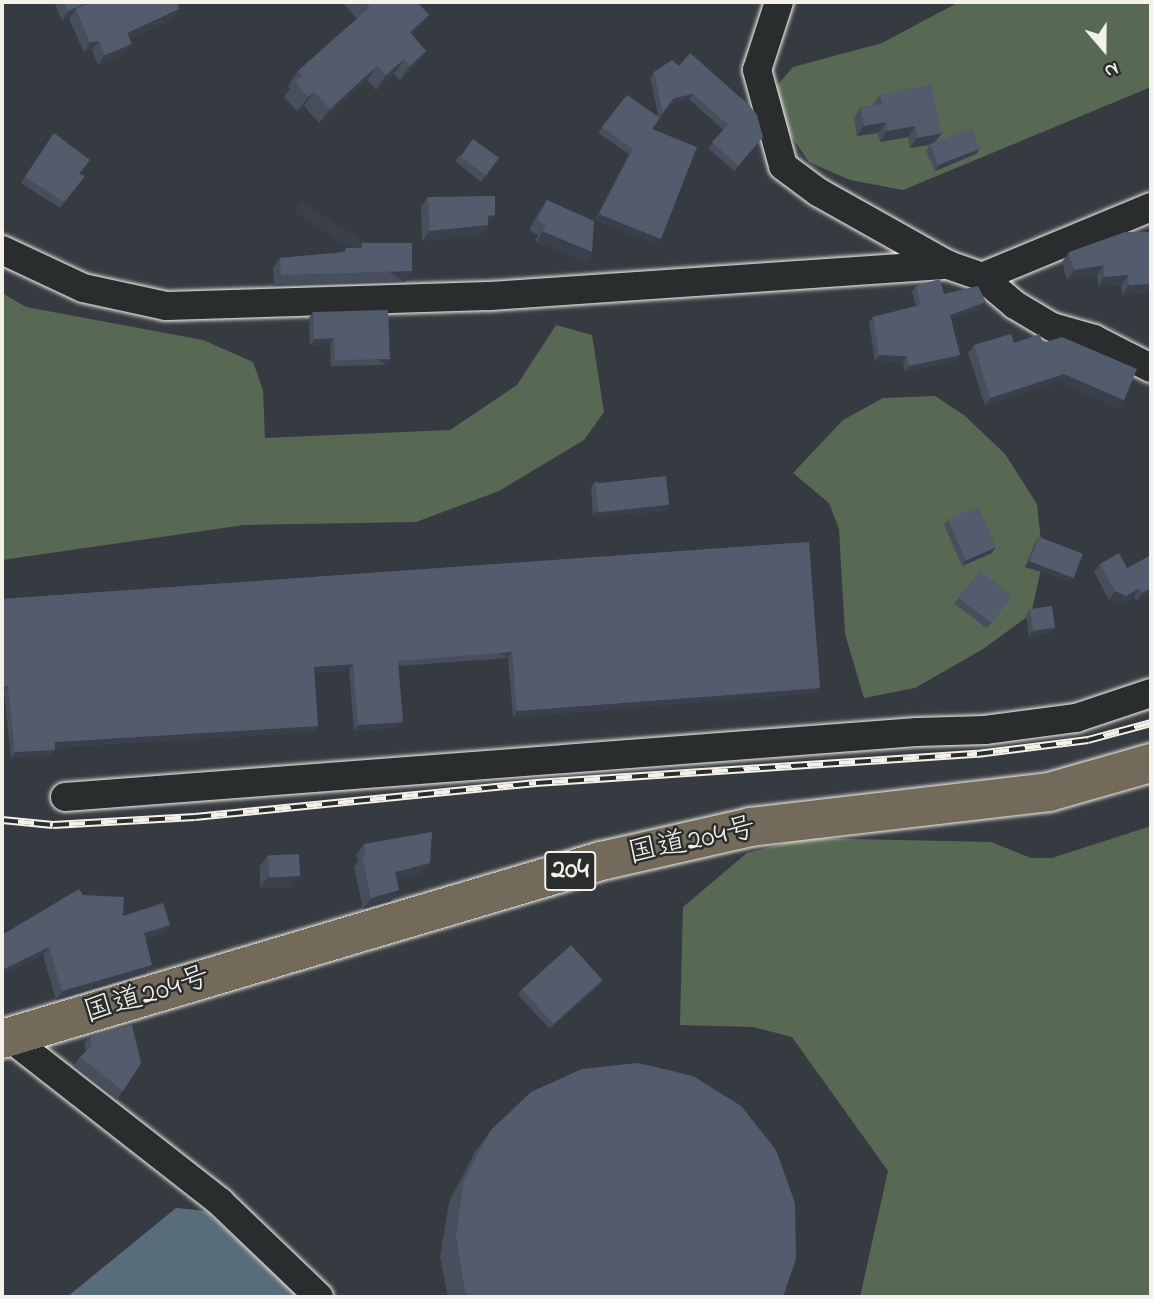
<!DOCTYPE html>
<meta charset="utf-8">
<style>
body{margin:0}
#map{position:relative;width:1153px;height:1299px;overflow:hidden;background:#363b41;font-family:"Indie Flower","Klee One",sans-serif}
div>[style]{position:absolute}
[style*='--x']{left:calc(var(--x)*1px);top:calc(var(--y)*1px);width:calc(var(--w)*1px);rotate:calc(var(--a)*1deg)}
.green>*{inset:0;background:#586953}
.water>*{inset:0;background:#586d7b}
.roads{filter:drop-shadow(0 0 2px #f4f1e8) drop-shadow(0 0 2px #f4f1e8)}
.minor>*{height:28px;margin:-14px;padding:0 14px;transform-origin:14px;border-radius:14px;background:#2a2d2e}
.highway>*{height:38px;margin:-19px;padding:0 19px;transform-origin:19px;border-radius:19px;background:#746a5a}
.rail>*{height:8px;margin-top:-4px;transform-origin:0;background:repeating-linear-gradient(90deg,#2a2d2e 0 16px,#f4f1e8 0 32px);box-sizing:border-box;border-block:2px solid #f4f1e8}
.wall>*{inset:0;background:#474f5d;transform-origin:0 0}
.shaded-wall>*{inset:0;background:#39404c;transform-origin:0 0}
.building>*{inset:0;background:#525c6c;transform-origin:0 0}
span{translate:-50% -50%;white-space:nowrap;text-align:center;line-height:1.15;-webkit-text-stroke:5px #2a2d2e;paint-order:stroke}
.shield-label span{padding:2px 5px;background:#2a2d2e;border:2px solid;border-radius:5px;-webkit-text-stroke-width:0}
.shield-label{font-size:28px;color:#f4f1e8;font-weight:700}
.street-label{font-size:30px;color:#f4f1e8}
.frame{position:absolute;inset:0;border:4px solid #f4f1e8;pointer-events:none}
.north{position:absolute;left:1069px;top:14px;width:70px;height:70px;-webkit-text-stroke:5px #2a2d2e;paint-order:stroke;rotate:160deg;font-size:19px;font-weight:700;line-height:28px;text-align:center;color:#f4f1e8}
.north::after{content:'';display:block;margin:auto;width:24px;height:32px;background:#f4f1e8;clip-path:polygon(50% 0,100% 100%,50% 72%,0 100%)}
</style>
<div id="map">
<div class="green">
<i style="clip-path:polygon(959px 2px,1151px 2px,1151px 87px,903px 190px,850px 180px,809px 162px,779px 118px,774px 89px,793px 67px,882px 43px)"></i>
<i style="clip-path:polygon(2px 293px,26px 307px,203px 340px,253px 362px,263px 390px,265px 438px,450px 430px,517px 385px,556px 325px,592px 335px,604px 412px,584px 440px,499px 491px,416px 522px,244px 525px,2px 560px)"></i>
<i style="clip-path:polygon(935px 396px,964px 415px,1005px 454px,1037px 504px,1043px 560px,1031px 614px,983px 649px,915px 688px,864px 698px,845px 634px,839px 529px,829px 503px,793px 473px,843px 420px,883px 398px)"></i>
<i style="clip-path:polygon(1151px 826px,1151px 1297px,860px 1297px,888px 1171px,792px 1037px,753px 1027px,680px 1025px,683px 907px,747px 853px,806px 838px,991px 842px,1031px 858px,1052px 858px)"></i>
</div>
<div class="water">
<i style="clip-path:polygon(176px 1208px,206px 1211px,299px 1297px,67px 1297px)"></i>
</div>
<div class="roads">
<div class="minor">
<i style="--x:779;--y:2;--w:71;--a:107.9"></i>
<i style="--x:757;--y:70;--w:99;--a:74.8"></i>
<i style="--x:783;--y:166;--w:44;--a:36.6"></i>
<i style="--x:818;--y:192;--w:149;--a:29.3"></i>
<i style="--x:948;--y:265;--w:36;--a:19"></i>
<i style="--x:982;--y:277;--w:43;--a:40.3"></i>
<i style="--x:1015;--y:305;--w:43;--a:30.7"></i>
<i style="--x:1052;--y:327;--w:44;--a:15.9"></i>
<i style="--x:1094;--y:339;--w:64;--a:27"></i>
<i style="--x:2;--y:250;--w:89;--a:25.1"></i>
<i style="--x:83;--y:288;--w:85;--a:12.2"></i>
<i style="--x:166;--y:306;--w:324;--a:-1.8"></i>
<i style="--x:490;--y:296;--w:459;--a:-3.9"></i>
<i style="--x:982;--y:277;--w:183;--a:-22.5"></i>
<i style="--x:65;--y:797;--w:854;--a:-4.36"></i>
<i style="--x:917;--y:732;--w:68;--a:-1.7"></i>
<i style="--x:985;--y:730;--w:92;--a:-7.5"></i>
<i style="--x:1076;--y:718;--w:79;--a:-18.4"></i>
<i style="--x:9;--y:1037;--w:268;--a:38"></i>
<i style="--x:220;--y:1202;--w:137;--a:43.8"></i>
</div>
<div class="highway">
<i style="--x:2;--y:1039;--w:625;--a:-16.55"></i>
<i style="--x:601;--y:861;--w:154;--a:-12.8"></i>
<i style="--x:751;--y:827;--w:300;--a:-6.7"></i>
<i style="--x:1049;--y:792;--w:106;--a:-15.9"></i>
</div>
</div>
<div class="rail">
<i style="--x:2;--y:820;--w:51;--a:5.6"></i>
<i style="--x:53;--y:825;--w:142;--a:-3.2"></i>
<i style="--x:195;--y:817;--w:343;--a:-5.7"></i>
<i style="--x:536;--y:783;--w:442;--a:-3.8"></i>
<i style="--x:977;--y:754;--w:112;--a:-7.2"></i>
<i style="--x:1088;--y:740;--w:65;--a:-15.1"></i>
</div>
<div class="wall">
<i style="clip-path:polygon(54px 2px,90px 2px,89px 4px,180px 2px,173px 19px,129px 38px,125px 53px,98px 65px,92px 50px,84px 52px,69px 19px,71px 17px,62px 21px)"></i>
<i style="clip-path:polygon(342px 2px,422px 2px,419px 4px,429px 15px,419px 29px,412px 35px,426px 51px,416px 65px,400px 80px,394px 74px,376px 90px,367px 80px,319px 123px,304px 106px,297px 111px,284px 97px,290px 89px,288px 86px,298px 71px,357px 19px)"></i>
<i style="clip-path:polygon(672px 60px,763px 137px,734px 171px,708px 148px,723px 130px,689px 99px,670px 103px,652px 129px,657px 244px,595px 220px,629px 154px,598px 133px,627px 95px,659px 118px,650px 78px,654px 72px)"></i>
<i style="clip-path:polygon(880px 95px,934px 144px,976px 154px,935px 171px,926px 151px,930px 145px,934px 144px,910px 148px,908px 137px,880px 142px,878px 133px,857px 136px,854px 118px,861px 107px,873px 105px)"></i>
<i style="clip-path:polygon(54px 133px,79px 174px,85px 176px,60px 208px,21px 183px)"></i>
<i style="clip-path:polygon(459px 156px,499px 158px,481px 182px,455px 161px)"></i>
<i style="clip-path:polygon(428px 197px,488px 226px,481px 235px,422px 241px,421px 207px)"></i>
<i style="clip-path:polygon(547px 200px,585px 262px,535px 241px,538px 235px,529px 230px,540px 210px)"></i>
<i style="clip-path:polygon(1151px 232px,1151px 293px,1122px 295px,1121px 285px,1098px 287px,1097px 275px,1067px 280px,1062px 262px,1069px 252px)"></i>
<i style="clip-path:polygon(362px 243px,405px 282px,274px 286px,273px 268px,280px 258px,343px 252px,346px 248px,359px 248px)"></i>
<i style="clip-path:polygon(916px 286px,944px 294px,982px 308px,951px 319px,960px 355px,956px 361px,905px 372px,903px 362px,875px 361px,869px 322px,873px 317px,916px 306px,912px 291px)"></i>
<i style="clip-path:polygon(313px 312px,386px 365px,331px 366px,330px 344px,310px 345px,309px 318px)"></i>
<i style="clip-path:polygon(1014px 343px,1042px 343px,1124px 400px,1119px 408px,1059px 382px,985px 406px,968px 353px,974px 345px)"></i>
<i style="clip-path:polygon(595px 481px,665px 511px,593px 516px,591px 487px)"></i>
<i style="clip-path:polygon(948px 519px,992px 553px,962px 566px,944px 525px)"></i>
<i style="clip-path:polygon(1039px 537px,1071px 581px,1025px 567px,1035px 542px)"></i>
<i style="clip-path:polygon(809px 542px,816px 693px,513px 717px,508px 658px,398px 666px,399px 727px,354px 731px,349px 670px,314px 673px,314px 732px,55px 747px,55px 750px,51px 756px,11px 758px,4px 692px,2px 692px,2px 599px)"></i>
<i style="clip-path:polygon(1100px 564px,1127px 568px,1151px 594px,1136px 601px,1134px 597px,1120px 604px,1109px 600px,1094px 572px)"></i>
<i style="left:979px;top:571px;width:41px;height:41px;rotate:37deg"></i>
<i style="clip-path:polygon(1030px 609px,1055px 628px,1051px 633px,1029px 636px,1026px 614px)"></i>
<i style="clip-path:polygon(364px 844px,422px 874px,397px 880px,391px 901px,363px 909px,354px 867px,358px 861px,356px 855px)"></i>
<i style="clip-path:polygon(268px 855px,292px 888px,260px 888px,260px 866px)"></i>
<i style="clip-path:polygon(83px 895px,123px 916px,170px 925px,163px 934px,146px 939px,146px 973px,56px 1000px,43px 955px,2px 976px,2px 935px)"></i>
<i style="clip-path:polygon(603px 980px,599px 986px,550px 1029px,518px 995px,522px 989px)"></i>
<i style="clip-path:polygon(90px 1035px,141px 1063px,117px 1100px,73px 1066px,80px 1057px,86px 1052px,84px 1044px)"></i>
<i style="clip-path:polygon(491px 1130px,783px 1297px,448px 1297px,440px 1257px,449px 1202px,475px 1152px)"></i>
</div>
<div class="shaded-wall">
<i style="clip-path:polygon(90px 2px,76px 9px,71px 17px,62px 21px,68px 11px)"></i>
<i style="clip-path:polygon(179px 9px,173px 19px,120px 42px,127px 33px)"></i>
<i style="clip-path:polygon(429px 15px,419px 29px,399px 47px,410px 32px)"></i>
<i style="clip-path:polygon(99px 41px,92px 50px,84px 52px,90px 42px)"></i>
<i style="clip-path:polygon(132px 44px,125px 53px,98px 65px,105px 55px)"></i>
<i style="clip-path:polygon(426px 51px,416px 65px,400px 80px,410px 66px)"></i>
<i style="clip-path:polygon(404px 59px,394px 74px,376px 90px,386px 75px)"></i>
<i style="clip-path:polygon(377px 66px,367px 80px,319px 123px,330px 109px)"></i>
<i style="clip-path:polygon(314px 92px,304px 106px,297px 111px,308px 97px)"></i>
<i style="clip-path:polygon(693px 94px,689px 99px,670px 103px,674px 98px)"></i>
<i style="clip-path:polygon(886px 122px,878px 133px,857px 136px,864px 126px)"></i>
<i style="clip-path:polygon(915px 126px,908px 137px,880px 142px,887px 131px)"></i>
<i style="clip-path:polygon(942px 133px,934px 144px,910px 148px,917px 138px)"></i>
<i style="clip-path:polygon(980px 149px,976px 154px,935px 171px,939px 165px)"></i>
<i style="clip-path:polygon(599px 214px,661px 239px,657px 244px,595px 220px)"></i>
<i style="clip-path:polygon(495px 215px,481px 235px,422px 241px,430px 231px,488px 216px)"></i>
<i style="left:542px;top:231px;width:54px;height:12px;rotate:23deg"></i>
<i style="clip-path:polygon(1104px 265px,1097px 275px,1067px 280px,1074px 270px)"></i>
<i style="left:412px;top:271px;width:13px;height:131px;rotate:122deg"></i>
<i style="clip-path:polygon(1128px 275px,1121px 285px,1098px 287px,1104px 277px)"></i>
<i style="clip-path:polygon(1151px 284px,1151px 293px,1122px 295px,1129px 285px)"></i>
<i style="clip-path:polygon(986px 302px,982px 308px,946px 321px,950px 315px)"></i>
<i style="clip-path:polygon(334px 338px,330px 344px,310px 345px,314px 339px)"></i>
<i style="clip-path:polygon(879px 355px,907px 356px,903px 362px,875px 361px)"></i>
<i style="clip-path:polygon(960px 355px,956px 361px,905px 372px,909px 366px)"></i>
<i style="left:390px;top:359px;width:7px;height:55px;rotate:124deg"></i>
<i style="clip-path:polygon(1064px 374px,1124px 400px,1119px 408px,1059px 382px,985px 406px,990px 398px)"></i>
<i style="clip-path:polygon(669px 505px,665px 511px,593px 516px,597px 511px)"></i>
<i style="clip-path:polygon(996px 547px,992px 553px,962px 566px,966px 560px)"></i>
<i style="clip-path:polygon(1029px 561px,1075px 576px,1071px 581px,1025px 567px)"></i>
<i style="clip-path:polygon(1140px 588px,1134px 597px,1120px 604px,1109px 600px,1115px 591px)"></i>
<i style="clip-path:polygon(1151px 588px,1151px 594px,1136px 601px,1142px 593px)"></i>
<i style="clip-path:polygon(1055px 628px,1051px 633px,1029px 636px,1033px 630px)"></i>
<i style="left:512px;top:652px;width:7px;height:114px;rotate:124deg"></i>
<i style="clip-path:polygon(353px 664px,349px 670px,310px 673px,314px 667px)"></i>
<i style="clip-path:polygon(8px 686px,4px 692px,2px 692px,2px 687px)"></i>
<i style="clip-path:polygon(820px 688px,816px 693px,513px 717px,517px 711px)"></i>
<i style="clip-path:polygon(403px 722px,399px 727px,354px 731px,358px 725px)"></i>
<i style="clip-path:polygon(318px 726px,314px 732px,51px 747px,55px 742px)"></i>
<i style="clip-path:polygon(55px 750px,51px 756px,11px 758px,15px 752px)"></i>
<i style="clip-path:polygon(430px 863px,422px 874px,387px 883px,395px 872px)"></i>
<i style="clip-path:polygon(300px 876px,292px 888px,260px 888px,268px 877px)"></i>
<i style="clip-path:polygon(399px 890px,391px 901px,363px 909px,371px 898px)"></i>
<i style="clip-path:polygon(170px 925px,163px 934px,138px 942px,144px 933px)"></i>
<i style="clip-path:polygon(49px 947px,43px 955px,2px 976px,2px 970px)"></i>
<i style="clip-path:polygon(152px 965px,146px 973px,56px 1000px,62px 991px)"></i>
<i style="clip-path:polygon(603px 980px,599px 986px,550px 1029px,554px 1024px)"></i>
</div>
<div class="building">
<i style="clip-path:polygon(64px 2px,90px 2px,68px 11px)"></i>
<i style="clip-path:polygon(93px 2px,176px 2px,179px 9px,127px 33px,132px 44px,105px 55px,99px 41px,90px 42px,76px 9px)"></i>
<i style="clip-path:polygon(365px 2px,417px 2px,429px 15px,410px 32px,426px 51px,410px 66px,404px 59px,386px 75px,377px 66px,330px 109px,314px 92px,308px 97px,295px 82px,302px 76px,298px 71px,370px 7px)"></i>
<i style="clip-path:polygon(690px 53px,749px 105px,757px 115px,763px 137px,738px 166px,712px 142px,728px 125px,693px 94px,674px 98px,663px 113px,654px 72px,672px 60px,679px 66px)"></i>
<i style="clip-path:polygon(931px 84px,942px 133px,917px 138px,915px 126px,887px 131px,886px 122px,864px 126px,861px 107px,882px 104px,880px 95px)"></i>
<i style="clip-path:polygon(627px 95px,660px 118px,652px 129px,697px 147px,661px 239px,599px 214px,633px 149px,602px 127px)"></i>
<i style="left:972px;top:128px;width:22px;height:45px;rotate:69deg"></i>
<i style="clip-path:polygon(54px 133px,90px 160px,79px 174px,85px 176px,64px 202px,25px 177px)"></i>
<i style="left:473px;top:139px;width:32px;height:22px;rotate:36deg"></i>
<i style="clip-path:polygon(495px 196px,495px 215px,488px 216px,488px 225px,430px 231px,428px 197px)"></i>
<i style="clip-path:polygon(547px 200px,594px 221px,592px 252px,542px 231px,546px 225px,537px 220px)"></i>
<i style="clip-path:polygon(1125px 232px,1151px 232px,1151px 284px,1129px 285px,1128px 275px,1104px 277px,1104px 265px,1074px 270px,1069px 252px)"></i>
<i style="clip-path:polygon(362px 243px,412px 243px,412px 271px,281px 275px,280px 258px,346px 252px,346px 248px,362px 248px)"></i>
<i style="clip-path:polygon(940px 279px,944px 294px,978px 286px,986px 302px,950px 315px,960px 355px,909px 366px,907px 356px,879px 355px,873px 317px,921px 305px,916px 286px)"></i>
<i style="clip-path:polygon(388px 310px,390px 359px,335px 360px,334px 338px,314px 339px,313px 312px)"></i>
<i style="clip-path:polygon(1011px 334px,1014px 343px,1040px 334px,1042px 343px,1062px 337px,1137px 369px,1124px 400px,1064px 374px,990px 398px,974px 345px)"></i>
<i style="left:666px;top:476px;width:29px;height:71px;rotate:84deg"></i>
<i style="left:978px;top:506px;width:45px;height:33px;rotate:66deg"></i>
<i style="left:1039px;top:537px;width:47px;height:26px;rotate:21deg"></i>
<i style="clip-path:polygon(809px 542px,820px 688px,517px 711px,512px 652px,398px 661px,403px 722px,358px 725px,353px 664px,314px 667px,318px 726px,55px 742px,55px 750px,15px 752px,8px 686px,2px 687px,2px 599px)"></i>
<i style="clip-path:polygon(1119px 553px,1127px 568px,1151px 555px,1151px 588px,1142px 593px,1140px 588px,1126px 596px,1115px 591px,1100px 564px)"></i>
<i style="left:979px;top:571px;width:41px;height:34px;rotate:37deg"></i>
<i style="left:1052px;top:606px;width:22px;height:22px;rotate:82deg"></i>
<i style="clip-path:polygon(432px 832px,430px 863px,395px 872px,399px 890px,371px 898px,362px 856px,366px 855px,364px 844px)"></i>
<i style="left:299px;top:854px;width:22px;height:31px;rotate:87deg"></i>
<i style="clip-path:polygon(79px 889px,83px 895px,124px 897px,123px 916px,163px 903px,170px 925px,144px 933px,152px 965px,62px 991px,49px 947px,2px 970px,2px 935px)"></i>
<i style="left:571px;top:945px;width:47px;height:66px;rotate:48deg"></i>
<i style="clip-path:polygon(132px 1025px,141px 1063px,123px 1091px,80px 1057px,92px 1045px,90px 1035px)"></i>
<i style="clip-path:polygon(638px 1063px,693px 1076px,741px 1106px,776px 1150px,795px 1203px,796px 1259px,783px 1297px,469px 1297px,465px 1291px,456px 1236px,464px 1180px,491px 1130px,531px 1092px,582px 1069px)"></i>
</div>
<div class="shield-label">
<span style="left:570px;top:871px">204</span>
</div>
<div class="street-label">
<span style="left:692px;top:842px;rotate:-12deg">国道204号</span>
<span style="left:147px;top:996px;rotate:-17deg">国道204号</span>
</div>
<div class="frame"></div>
<div class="north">N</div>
</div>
